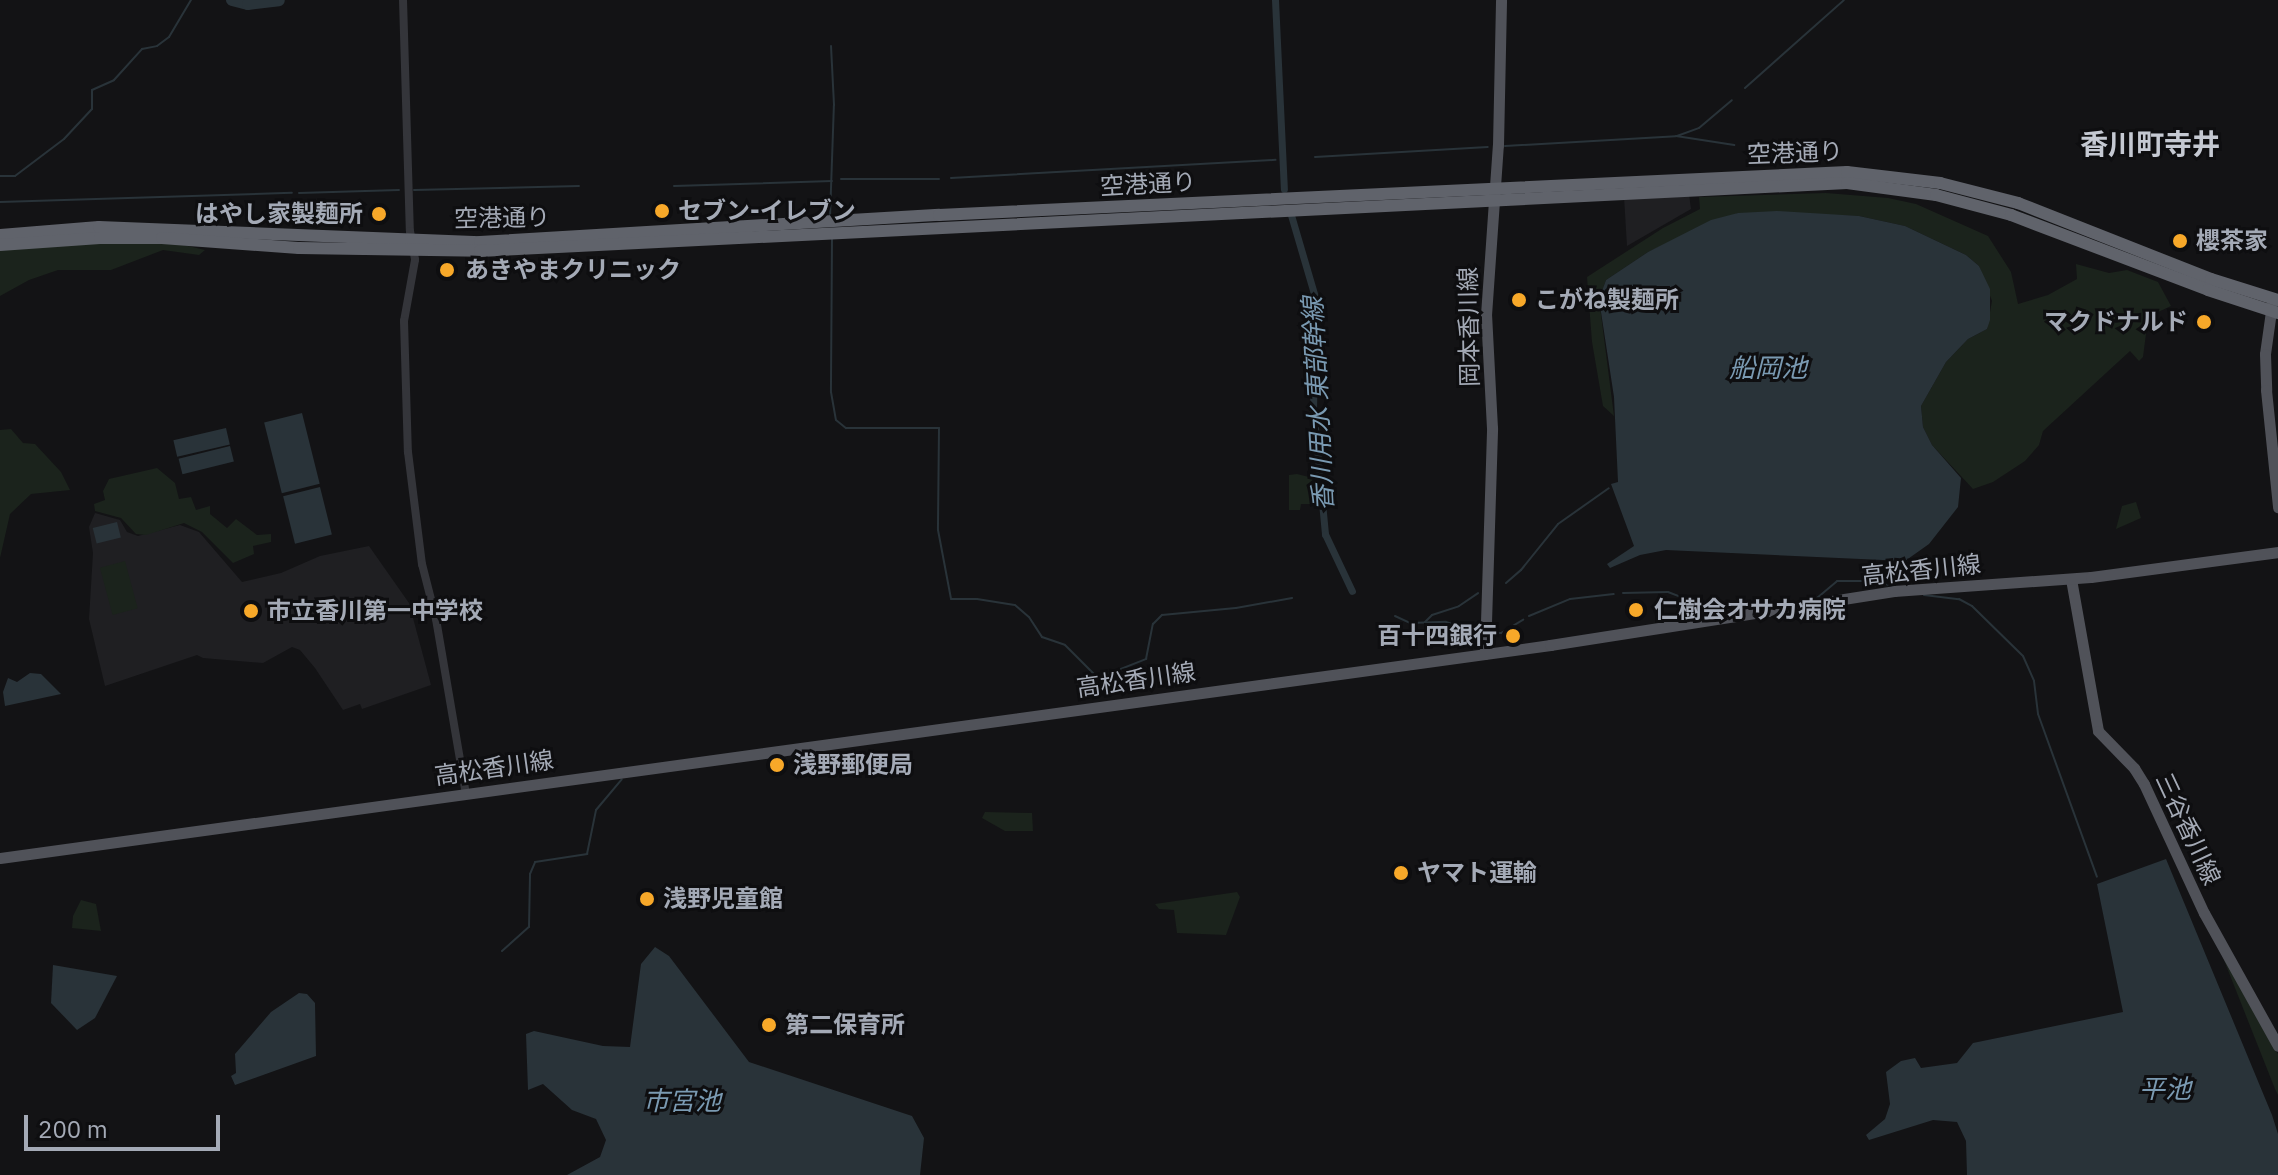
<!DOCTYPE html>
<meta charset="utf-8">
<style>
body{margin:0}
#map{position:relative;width:2278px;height:1175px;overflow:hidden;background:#131315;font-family:"IBM Plex Sans","Noto Sans JP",sans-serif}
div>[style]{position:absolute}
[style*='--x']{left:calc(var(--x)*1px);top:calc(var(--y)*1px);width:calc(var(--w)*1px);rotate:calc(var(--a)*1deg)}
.built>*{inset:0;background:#1f1f22}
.green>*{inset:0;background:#1b231c;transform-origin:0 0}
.water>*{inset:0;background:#293339;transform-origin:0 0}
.stream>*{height:2px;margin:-1px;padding:0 1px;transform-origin:1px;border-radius:1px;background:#293339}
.canal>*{height:7px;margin:-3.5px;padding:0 3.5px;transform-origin:3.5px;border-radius:3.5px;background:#293339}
.river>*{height:12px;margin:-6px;padding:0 6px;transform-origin:6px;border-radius:6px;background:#293339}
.minor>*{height:8px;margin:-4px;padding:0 4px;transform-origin:4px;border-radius:4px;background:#34353a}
.major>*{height:11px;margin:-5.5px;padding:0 5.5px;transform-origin:5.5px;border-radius:5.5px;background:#505259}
.highway>*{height:12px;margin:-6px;padding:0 6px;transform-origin:6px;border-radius:6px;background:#60636b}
.dots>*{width:22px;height:22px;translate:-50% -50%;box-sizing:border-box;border:4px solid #0e0e10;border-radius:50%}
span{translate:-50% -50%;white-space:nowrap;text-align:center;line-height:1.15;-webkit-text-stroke:6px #0e0e10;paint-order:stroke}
.street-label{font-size:24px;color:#a4aab6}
.poi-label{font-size:24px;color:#a4aab6;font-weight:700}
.left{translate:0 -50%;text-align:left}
.right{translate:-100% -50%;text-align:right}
.water-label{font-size:26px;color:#7a9ab2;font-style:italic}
.quarter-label{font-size:28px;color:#c5c9d2;font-weight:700}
.scale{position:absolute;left:24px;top:1115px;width:196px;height:36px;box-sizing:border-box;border:4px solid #a4aab6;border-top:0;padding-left:10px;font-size:24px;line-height:28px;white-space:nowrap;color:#a4aab6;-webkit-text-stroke:6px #0e0e10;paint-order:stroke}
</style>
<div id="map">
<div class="built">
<i style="clip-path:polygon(1689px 194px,1691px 209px,1627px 246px,1624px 197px)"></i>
<i style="clip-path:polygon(95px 513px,120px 520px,127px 532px,138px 536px,180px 525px,199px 532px,242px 582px,281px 573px,320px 556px,369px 546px,409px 603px,431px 685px,362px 709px,360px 704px,343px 710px,315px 668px,300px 650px,292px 647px,263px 663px,203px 658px,197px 655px,105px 686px,89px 619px,93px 553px,89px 527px)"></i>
</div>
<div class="green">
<i style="clip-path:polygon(1826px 193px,1888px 198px,1916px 204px,1988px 236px,2011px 272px,2018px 304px,2048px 295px,2077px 279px,2076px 264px,2109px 273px,2127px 270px,2158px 282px,2171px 306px,2158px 312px,2147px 326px,2143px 357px,2139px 361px,2130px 351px,2043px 431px,2039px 445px,2025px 461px,1993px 482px,1973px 489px,1932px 445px,1923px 427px,1921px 406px,1946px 362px,1968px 339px,1987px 329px,1992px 301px,1979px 266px,1966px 255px,1905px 226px,1859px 216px,1738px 213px,1648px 252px,1606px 280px,1599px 299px,1614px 416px,1603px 406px,1592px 342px,1587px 277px,1663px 228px,1700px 209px,1699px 197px)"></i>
<i style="clip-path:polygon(167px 241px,205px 250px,199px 255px,163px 250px,111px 270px,58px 270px,29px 280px,0 296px,0 250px,56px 243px)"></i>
<i style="clip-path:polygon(11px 429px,23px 443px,35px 444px,61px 472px,70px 490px,31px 494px,10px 514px,0 558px,0 430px)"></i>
<i style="clip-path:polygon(157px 468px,175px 483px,179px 499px,191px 497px,196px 510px,210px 506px,210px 514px,227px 528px,236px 519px,257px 535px,271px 534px,271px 542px,253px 546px,254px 554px,233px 563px,202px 532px,184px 523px,146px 535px,136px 534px,121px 518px,95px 511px,94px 504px,105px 500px,103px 491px,109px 479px)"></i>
<i style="clip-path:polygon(1297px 474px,1313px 478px,1316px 504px,1301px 504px,1300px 510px,1289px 510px,1289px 475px)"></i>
<i style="clip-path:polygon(2136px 502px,2141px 518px,2116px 529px,2122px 506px)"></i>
<i style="left:125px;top:561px;width:49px;height:26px;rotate:75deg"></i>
<i style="clip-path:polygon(985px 812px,1032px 813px,1033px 831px,1005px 831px,982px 818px)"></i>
<i style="clip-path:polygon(1237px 892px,1240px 897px,1226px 935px,1177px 933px,1174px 910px,1159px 909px,1155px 904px)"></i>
<i style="clip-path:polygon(81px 900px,96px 904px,101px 931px,72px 928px,73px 916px)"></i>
<i style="clip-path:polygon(2218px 945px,2278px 1054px,2278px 1095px,2275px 1089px)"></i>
</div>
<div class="water">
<i style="clip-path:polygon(1777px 211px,1859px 216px,1905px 226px,1966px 255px,1979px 266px,1990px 289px,1990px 320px,1987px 329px,1968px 339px,1946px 362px,1921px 406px,1923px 427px,1932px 445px,1961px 478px,1958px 507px,1929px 544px,1905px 561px,1666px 550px,1640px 555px,1610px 568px,1607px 564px,1634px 546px,1611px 484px,1618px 482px,1614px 397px,1599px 299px,1606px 280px,1648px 252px,1711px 220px,1738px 213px)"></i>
<i style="left:302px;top:413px;width:73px;height:39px;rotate:76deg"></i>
<i style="left:226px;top:428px;width:17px;height:54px;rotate:77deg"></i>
<i style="left:230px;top:446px;width:16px;height:53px;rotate:76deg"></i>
<i style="left:320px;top:487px;width:49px;height:38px;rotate:76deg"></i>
<i style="left:117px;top:522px;width:16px;height:25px;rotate:76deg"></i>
<i style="clip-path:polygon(30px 673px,41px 674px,61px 694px,5px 706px,3px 692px,8px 678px,17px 682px)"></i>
<i style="clip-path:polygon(2166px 859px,2272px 1115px,2278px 1134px,2278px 1175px,1967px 1175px,1966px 1141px,1957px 1122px,1933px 1120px,1869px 1140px,1866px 1135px,1885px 1119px,1890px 1104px,1886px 1072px,1901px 1061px,1915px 1058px,1921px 1068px,1957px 1063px,1973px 1043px,2123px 1012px,2097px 884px)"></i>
<i style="clip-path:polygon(655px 947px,669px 956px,749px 1062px,912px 1116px,924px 1138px,920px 1175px,567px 1175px,600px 1157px,606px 1140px,596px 1119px,572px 1110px,543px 1084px,528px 1090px,526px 1034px,534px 1031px,603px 1046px,630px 1047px,641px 964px)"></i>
<i style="clip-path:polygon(53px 965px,117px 976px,95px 1018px,77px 1030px,51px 1003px)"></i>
<i style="clip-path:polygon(299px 993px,307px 994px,315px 1003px,316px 1056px,235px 1085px,231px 1076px,236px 1073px,235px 1054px,271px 1012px)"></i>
</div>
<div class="stream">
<i style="--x:1745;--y:88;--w:132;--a:-41.6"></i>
<i style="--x:1677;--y:136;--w:23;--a:-20"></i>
<i style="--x:1699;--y:128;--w:43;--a:-40.3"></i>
<i style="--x:1505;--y:146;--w:171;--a:-3.3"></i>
<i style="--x:1676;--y:136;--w:59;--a:8.8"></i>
<i style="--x:1315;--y:157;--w:173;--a:-3.3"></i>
<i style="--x:0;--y:176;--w:15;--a:0"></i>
<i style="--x:15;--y:176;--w:61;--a:-37.1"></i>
<i style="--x:64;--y:139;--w:41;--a:-47"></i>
<i style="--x:92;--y:109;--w:19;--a:-90"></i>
<i style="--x:92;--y:90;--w:24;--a:-24"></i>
<i style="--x:114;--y:80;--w:42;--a:-47.9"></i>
<i style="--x:142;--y:49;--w:15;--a:-11"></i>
<i style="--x:157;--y:46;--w:15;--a:-37"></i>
<i style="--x:169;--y:37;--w:43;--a:-59.3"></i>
<i style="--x:951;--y:178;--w:325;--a:-3.2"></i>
<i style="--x:841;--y:179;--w:98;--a:0"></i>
<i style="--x:674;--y:186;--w:158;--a:-1.8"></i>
<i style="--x:414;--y:190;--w:165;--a:-1.4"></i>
<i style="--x:299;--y:193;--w:100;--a:-1.7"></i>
<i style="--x:0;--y:202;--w:292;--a:-1.8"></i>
<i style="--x:830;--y:217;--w:112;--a:-88"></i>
<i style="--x:834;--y:105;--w:59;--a:-92.9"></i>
<i style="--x:832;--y:239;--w:153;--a:90.4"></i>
<i style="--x:831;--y:392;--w:28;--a:80"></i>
<i style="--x:836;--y:420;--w:13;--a:39"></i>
<i style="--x:846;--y:428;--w:93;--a:0"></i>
<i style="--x:939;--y:428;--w:102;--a:90.6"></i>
<i style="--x:938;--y:530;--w:70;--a:79.3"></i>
<i style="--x:951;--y:599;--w:26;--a:0"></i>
<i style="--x:977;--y:599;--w:38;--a:9"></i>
<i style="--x:1015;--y:605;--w:18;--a:41"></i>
<i style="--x:1029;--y:617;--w:24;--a:57"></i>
<i style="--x:1042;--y:637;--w:24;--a:19"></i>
<i style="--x:1065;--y:645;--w:47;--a:45"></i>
<i style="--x:1098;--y:678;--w:52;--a:-21.6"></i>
<i style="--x:1146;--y:659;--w:36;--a:-79"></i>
<i style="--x:1153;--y:624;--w:13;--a:-45"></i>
<i style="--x:1162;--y:615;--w:74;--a:-5.4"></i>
<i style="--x:1236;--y:608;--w:57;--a:-10.1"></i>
<i style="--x:1506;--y:583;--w:20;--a:-41"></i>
<i style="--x:1521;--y:570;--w:59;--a:-51.2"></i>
<i style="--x:1558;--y:524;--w:62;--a:-35.2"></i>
<i style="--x:1623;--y:593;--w:45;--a:-1.3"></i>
<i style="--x:1668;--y:592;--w:17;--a:21"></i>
<i style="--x:1684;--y:598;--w:19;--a:43"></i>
<i style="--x:1698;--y:611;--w:78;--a:-5.1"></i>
<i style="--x:1924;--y:595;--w:35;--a:7"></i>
<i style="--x:1959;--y:599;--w:15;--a:28"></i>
<i style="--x:1972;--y:606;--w:71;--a:44.4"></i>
<i style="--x:2023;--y:656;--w:27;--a:66"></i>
<i style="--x:2034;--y:681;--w:33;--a:83"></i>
<i style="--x:2038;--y:714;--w:173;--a:70.1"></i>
<i style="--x:1817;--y:598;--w:26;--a:-40"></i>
<i style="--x:1837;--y:581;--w:40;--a:0"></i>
<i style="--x:1877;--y:581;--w:16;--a:18"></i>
<i style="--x:1395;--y:616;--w:17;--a:25"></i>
<i style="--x:1410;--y:623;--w:36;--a:-2"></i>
<i style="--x:1446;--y:622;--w:35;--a:18"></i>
<i style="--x:1529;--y:616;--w:44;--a:-22.5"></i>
<i style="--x:1570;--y:599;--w:44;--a:-6.5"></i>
<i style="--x:1425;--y:622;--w:10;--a:-45"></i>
<i style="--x:1432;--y:615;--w:28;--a:-18"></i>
<i style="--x:1459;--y:606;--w:23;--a:-34"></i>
<i style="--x:1492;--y:633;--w:9;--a:0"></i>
<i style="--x:1501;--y:633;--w:26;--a:-31"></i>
<i style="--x:502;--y:951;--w:36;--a:-42"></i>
<i style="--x:529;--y:927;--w:53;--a:-88.9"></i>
<i style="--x:530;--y:874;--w:13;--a:-67"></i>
<i style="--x:535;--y:862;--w:53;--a:-8.7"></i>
<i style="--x:587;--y:854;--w:45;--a:-78.4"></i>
<i style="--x:596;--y:810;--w:40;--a:-50"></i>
</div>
<div class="canal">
<i style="--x:1275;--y:0;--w:189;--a:87.3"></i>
<i style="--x:1291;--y:215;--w:85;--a:73.7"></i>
<i style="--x:1315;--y:297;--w:110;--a:91"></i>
<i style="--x:1313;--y:407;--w:128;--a:84.6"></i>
<i style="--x:1325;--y:534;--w:63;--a:64.7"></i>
</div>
<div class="river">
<i style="--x:232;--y:0;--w:16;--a:14"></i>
<i style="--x:248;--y:4;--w:31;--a:-7"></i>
</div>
<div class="minor">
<i style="--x:403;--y:0;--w:231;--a:88.3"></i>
<i style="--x:410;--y:231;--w:29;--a:80"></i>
<i style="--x:415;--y:260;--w:62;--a:100.2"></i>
<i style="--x:404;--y:321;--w:131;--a:88.3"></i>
<i style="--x:408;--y:452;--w:113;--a:82.9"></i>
<i style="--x:422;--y:564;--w:57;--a:75.7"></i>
<i style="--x:436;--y:619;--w:178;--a:80.3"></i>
</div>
<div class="major">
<i style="--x:2272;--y:304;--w:50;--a:98"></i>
<i style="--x:2265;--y:354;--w:36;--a:88"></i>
<i style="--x:2266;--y:390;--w:118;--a:84.1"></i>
<i style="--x:2071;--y:579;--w:154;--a:79.9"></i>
<i style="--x:2098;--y:731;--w:52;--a:45.8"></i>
<i style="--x:2134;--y:768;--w:19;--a:58"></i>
<i style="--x:2144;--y:784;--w:142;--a:65.1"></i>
<i style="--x:2204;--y:913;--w:152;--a:60.9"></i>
<i style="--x:1485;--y:654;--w:226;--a:-88.2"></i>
<i style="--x:1492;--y:428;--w:113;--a:-93"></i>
<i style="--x:1486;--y:315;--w:170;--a:-86"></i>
<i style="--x:1498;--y:145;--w:145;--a:-88.8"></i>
<i style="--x:0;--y:858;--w:1565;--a:-7.82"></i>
<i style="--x:1550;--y:645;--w:348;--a:-8.9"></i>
<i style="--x:1894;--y:591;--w:197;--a:-4.1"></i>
<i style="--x:2091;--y:577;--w:189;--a:-7.6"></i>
</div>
<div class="highway">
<i style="--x:0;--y:235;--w:99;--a:-4.6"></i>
<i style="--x:99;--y:227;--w:381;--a:2.3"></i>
<i style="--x:480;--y:242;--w:460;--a:-3.4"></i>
<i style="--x:939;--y:215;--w:909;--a:-2.71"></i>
<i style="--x:1847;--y:172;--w:94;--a:6.7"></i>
<i style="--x:1940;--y:183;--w:81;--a:14.4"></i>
<i style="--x:2018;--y:203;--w:207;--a:21.5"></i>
<i style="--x:2211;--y:279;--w:70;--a:17.4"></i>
<i style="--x:0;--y:245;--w:100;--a:-4"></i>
<i style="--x:100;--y:238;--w:62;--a:0"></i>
<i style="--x:162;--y:238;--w:137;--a:4.2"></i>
<i style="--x:299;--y:248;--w:181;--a:0.9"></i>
<i style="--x:480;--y:251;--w:1369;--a:-2.85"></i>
<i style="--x:1847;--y:183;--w:90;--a:7.7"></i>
<i style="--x:1936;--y:195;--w:78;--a:14.9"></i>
<i style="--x:2011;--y:215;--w:211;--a:20.8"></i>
<i style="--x:2208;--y:290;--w:74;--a:18.2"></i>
</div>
<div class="dots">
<i style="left:662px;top:211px;background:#f7a829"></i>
<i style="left:379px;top:214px;background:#f7a829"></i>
<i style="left:2180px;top:241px;background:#f7a829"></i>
<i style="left:447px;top:270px;background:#f7a829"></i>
<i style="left:1519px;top:300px;background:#f7a829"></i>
<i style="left:2204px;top:322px;background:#f7a829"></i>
<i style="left:1636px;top:610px;background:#f7a829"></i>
<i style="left:251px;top:611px;background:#f7a829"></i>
<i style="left:1513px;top:636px;background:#f7a829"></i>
<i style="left:777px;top:765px;background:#f7a829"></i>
<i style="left:1401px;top:873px;background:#f7a829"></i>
<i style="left:647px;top:899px;background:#f7a829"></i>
<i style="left:769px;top:1025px;background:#f7a829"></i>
</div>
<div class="street-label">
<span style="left:1795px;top:153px;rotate:-2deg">空港通り</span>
<span style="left:1148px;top:184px;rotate:-3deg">空港通り</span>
<span style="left:502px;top:218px;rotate:-1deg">空港通り</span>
<span style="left:1469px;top:327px;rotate:-91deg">岡本香川線</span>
<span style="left:1921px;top:570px;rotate:-6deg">高松香川線</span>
<span style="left:1136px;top:680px;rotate:-8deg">高松香川線</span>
<span style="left:494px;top:768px;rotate:-8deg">高松香川線</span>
<span style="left:2188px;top:829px;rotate:65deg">三谷香川線</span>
</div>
<div class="poi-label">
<span class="left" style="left:678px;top:211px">セブン-イレブン</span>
<span class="right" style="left:363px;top:214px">はやし家製麺所</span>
<span class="left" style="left:2196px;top:241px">櫻茶家</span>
<span class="left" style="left:465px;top:270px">あきやまクリニック</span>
<span class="left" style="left:1535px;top:300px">こがね製麺所</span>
<span class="right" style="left:2188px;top:322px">マクドナルド</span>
<span class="left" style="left:1654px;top:610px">仁樹会オサカ病院</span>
<span class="left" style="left:267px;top:611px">市立香川第一中学校</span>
<span class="right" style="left:1497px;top:636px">百十四銀行</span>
<span class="left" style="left:793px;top:765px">浅野郵便局</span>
<span class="left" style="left:1417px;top:873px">ヤマト運輸</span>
<span class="left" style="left:663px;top:899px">浅野児童館</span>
<span class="left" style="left:785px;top:1025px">第二保育所</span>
</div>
<div class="water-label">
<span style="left:1768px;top:368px">船岡池</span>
<span style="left:1318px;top:404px;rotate:-93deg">香川用水 東部幹線</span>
<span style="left:2165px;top:1089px">平池</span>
<span style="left:682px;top:1101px">市宮池</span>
</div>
<div class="quarter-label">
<span style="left:2150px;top:144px">香川町寺井</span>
</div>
<div class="scale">200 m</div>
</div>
